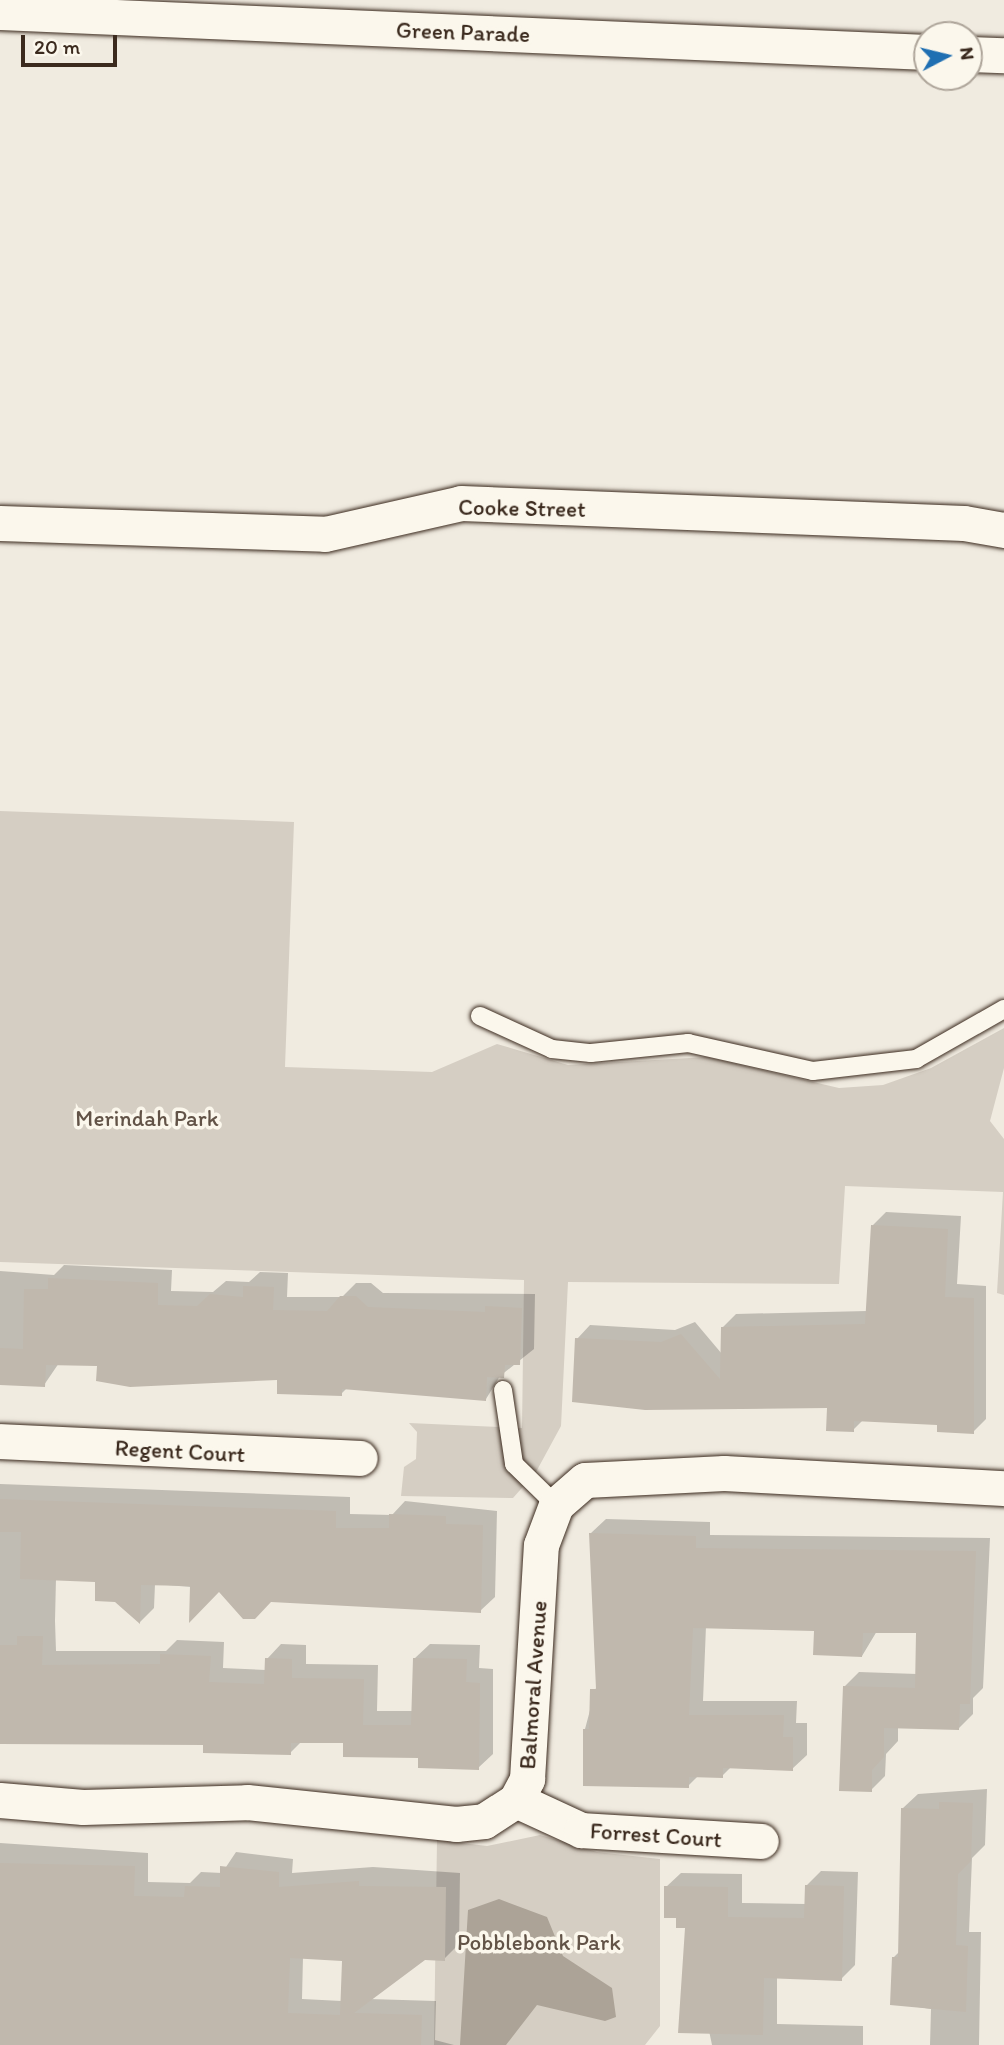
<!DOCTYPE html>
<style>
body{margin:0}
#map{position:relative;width:1004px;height:2045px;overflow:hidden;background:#f0ebe0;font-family:Itim,sans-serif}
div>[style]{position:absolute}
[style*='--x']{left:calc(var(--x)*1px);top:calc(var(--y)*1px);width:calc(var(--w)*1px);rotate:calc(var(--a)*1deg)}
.green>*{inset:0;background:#d5cec3}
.water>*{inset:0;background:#aca397}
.shadow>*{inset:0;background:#0003}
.building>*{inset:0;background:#c0b8ad}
.roads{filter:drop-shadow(0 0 2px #3b2a1e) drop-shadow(0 0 2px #3b2a1e)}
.service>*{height:18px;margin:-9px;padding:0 9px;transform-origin:9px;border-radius:9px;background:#fbf7ec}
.minor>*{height:35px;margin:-17.5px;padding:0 17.5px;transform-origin:17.5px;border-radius:17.5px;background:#fbf7ec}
span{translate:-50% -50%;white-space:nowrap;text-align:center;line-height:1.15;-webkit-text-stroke:7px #fbf7ec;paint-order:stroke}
.street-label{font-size:23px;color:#3b2a1e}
.park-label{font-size:23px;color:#625347}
.north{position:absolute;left:913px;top:21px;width:70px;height:70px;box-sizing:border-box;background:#fbf7ec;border:2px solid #aea59a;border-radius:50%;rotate:83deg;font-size:19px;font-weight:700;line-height:28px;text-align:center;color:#3b2a1e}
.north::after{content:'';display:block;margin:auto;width:24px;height:32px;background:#1f6fb2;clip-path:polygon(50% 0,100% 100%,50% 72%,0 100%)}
.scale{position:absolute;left:21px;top:35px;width:96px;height:32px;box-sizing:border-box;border:4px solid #3b2a1e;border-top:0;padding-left:9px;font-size:21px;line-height:24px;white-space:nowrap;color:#3b2a1e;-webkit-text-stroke:5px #fbf7ec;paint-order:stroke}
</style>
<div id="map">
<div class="green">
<i style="clip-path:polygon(0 811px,294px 822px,285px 1067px,432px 1072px,497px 1044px,568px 1065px,707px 1057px,839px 1088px,883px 1085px,931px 1068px,1004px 1028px,1004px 1068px,990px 1121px,1004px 1139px,1004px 1295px,997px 1293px,1003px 1192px,845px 1186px,839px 1284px,568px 1282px,561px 1426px,536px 1472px,513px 1498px,401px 1496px,404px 1467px,416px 1459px,417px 1432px,409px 1423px,522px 1428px,524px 1280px,0 1262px)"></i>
<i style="clip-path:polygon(540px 1835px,597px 1852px,660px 1859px,660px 2026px,645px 2045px,434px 2045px,437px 1840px,487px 1846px)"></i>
</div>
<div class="water">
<i style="clip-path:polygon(499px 1899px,547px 1917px,563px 1956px,612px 1988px,616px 2017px,605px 2021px,537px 2005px,506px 2045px,460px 2045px,468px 1910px)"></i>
</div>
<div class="shadow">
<i style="clip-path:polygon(886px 1212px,961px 1216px,957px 1284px,986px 1286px,986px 1419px,973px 1432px,939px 1423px,863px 1420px,853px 1430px,828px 1407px,701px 1409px,574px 1401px,577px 1339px,590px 1325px,675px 1330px,695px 1322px,722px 1354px,723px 1327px,736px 1314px,867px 1311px,873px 1225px)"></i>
<i style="clip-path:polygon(64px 1265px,172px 1270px,171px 1291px,213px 1292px,226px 1281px,249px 1282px,260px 1272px,288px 1273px,287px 1297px,342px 1297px,356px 1283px,371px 1283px,383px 1293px,535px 1294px,534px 1349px,500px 1376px,486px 1399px,347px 1388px,341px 1394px,279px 1378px,59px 1363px,44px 1385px,0 1383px,0 1271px,54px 1275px)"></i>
<i style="clip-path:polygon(0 1484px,350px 1497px,350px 1514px,392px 1515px,405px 1501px,497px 1511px,495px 1597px,480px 1611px,155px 1584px,154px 1608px,140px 1622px,97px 1580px,56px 1578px,55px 1621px,56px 1651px,166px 1651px,177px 1640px,224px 1642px,223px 1668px,266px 1670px,267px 1659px,281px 1644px,306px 1645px,306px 1664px,378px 1665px,377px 1711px,413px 1711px,415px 1658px,430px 1644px,480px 1645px,479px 1668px,493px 1669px,493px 1754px,478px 1768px,345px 1741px,302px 1741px,290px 1753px,205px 1743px,0 1744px)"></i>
<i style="clip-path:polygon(606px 1519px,710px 1522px,710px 1535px,990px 1538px,983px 1688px,973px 1698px,973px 1714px,958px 1729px,898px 1726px,898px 1741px,886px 1754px,885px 1776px,871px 1790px,845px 1686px,859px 1672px,917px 1674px,918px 1631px,877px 1631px,862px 1656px,816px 1630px,706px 1626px,703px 1701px,797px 1701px,796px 1723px,807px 1723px,807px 1755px,792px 1769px,731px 1767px,722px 1776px,699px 1775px,688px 1786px,585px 1729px,597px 1684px,591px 1533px)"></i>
<i style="clip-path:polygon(987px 1789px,985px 1845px,972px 1858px,969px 1932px,981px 1932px,979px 2045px,930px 2045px,931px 2009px,892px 2003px,893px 1958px,900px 1951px,903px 1808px,918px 1794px)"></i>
<i style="clip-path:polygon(evenodd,0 1843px,148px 1853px,148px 1882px,190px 1883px,201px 1872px,222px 1873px,236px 1852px,293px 1859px,292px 1873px,373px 1867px,460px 1873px,459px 1944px,444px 1959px,425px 1959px,369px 1999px,436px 2001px,435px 2040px,454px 2045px,0 2045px,0 1843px,303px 1957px,344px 1959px,342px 2001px,302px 1999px,303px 1957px)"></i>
<i style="clip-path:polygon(821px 1871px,858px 1872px,855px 1965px,841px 1979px,777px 1977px,777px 2024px,863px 2026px,863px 2045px,881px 2045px,712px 2045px,687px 1926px,666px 1887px,681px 1873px,742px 1874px,742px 1903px,806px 1904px,806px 1886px)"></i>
</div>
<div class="building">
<i style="clip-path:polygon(871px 1225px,948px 1229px,945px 1297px,974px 1298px,974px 1434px,937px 1432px,937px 1425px,854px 1421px,854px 1432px,826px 1431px,827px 1408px,645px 1410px,572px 1402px,575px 1338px,661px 1342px,681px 1334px,720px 1379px,721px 1327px,865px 1324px)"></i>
<i style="clip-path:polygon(48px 1278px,158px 1283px,158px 1305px,197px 1306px,210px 1294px,243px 1297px,243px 1286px,274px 1287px,273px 1310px,327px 1311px,340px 1296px,356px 1296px,368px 1307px,485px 1312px,485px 1306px,522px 1308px,520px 1365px,505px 1365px,504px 1378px,487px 1377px,486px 1401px,342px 1389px,342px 1396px,277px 1394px,277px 1380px,130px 1387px,96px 1381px,97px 1366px,46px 1365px,45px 1387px,0 1385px,0 1348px,23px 1349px,24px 1289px,48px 1289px)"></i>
<i style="clip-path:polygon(0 1499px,336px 1511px,336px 1528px,389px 1528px,389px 1514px,446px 1516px,446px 1524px,483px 1525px,481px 1613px,271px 1602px,255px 1619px,243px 1619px,219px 1592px,189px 1623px,190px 1586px,141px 1585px,140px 1624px,115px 1602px,95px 1601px,95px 1582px,20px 1579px,21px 1532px,0 1532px)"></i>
<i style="clip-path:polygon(589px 1533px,696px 1536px,696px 1548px,976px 1551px,970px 1704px,960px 1704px,959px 1730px,884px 1728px,884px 1757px,872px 1770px,872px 1792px,839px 1791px,843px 1686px,915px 1688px,916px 1633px,863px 1633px,862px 1657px,813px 1655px,814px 1631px,693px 1628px,689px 1715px,784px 1715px,783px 1737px,793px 1737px,793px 1771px,723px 1768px,723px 1778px,689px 1777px,689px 1788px,583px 1786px,583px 1729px,589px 1729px,590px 1689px,596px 1689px)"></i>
<i style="clip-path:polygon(17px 1636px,43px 1636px,42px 1665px,160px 1664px,160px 1654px,211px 1656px,209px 1682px,264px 1684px,265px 1658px,292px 1659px,292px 1678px,364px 1679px,363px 1725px,411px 1725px,413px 1658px,467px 1659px,466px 1682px,480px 1683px,479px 1770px,418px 1768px,418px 1758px,343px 1757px,343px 1743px,291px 1743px,291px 1755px,203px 1753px,203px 1745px,0 1744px,0 1645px,17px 1645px)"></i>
<i style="clip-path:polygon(939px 1802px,973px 1803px,971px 1861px,958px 1874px,956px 1945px,968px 1946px,966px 2012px,890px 2005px,892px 1957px,898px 1957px,901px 1808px,939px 1809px)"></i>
<i style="clip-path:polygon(evenodd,0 1863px,135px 1866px,134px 1896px,184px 1897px,185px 1886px,220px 1887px,220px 1866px,279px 1872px,279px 1887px,359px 1881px,359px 1886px,446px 1887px,445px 1961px,425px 1960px,354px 2013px,422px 2015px,421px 2045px,0 2045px,0 1863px,290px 1958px,342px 1961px,340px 2015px,288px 2013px,290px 1958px)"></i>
<i style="clip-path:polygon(805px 1885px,844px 1886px,842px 1981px,764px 1978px,763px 2035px,678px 2033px,685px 1928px,676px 1928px,676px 1918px,664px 1918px,664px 1886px,728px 1887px,728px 1917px,804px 1918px)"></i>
</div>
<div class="roads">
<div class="service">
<i style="--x:480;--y:1016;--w:79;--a:24.6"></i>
<i style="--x:552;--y:1049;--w:39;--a:6"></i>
<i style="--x:591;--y:1053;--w:98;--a:-5.9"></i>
<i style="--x:688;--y:1043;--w:128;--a:12.6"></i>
<i style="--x:813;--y:1071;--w:104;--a:-6.6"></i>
<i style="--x:916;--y:1059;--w:101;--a:-29.6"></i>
<i style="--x:503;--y:1390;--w:75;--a:81.5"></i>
<i style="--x:514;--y:1464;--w:59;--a:44.3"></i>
</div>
<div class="minor">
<i style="--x:0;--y:12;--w:928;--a:2.47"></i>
<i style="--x:969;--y:54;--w:35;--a:2"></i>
<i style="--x:0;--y:523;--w:325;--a:1.9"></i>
<i style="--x:325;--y:534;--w:139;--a:-12.8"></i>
<i style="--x:461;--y:503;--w:503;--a:2.28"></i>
<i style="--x:964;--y:523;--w:41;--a:9.9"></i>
<i style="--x:0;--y:1441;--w:360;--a:2.7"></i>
<i style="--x:0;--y:1800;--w:83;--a:4.8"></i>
<i style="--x:83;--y:1807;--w:164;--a:-1.7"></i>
<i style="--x:247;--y:1802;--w:210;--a:6"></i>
<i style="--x:456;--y:1824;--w:28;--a:-6"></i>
<i style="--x:484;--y:1821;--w:38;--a:-33"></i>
<i style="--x:516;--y:1800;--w:24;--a:-62"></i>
<i style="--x:527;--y:1779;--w:234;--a:-86.6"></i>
<i style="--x:541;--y:1545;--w:43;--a:-69.4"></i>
<i style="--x:556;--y:1505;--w:38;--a:-41"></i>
<i style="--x:585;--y:1480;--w:139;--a:-2.9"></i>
<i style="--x:724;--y:1473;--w:280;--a:3.1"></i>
<i style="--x:516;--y:1800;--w:72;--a:24.8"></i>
<i style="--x:581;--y:1830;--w:180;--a:3.5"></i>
</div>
</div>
<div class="street-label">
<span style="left:463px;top:32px;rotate:2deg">Green Parade</span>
<span style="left:522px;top:508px;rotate:1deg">Cooke Street</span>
<span style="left:180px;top:1451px;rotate:3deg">Regent Court</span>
<span style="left:533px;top:1685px;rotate:-86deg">Balmoral Avenue</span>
<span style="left:656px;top:1835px;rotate:4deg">Forrest Court</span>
</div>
<div class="park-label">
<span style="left:147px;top:1118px">Merindah Park</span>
<span style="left:539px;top:1942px">Pobblebonk Park</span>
</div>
<div class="north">N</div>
<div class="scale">20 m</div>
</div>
